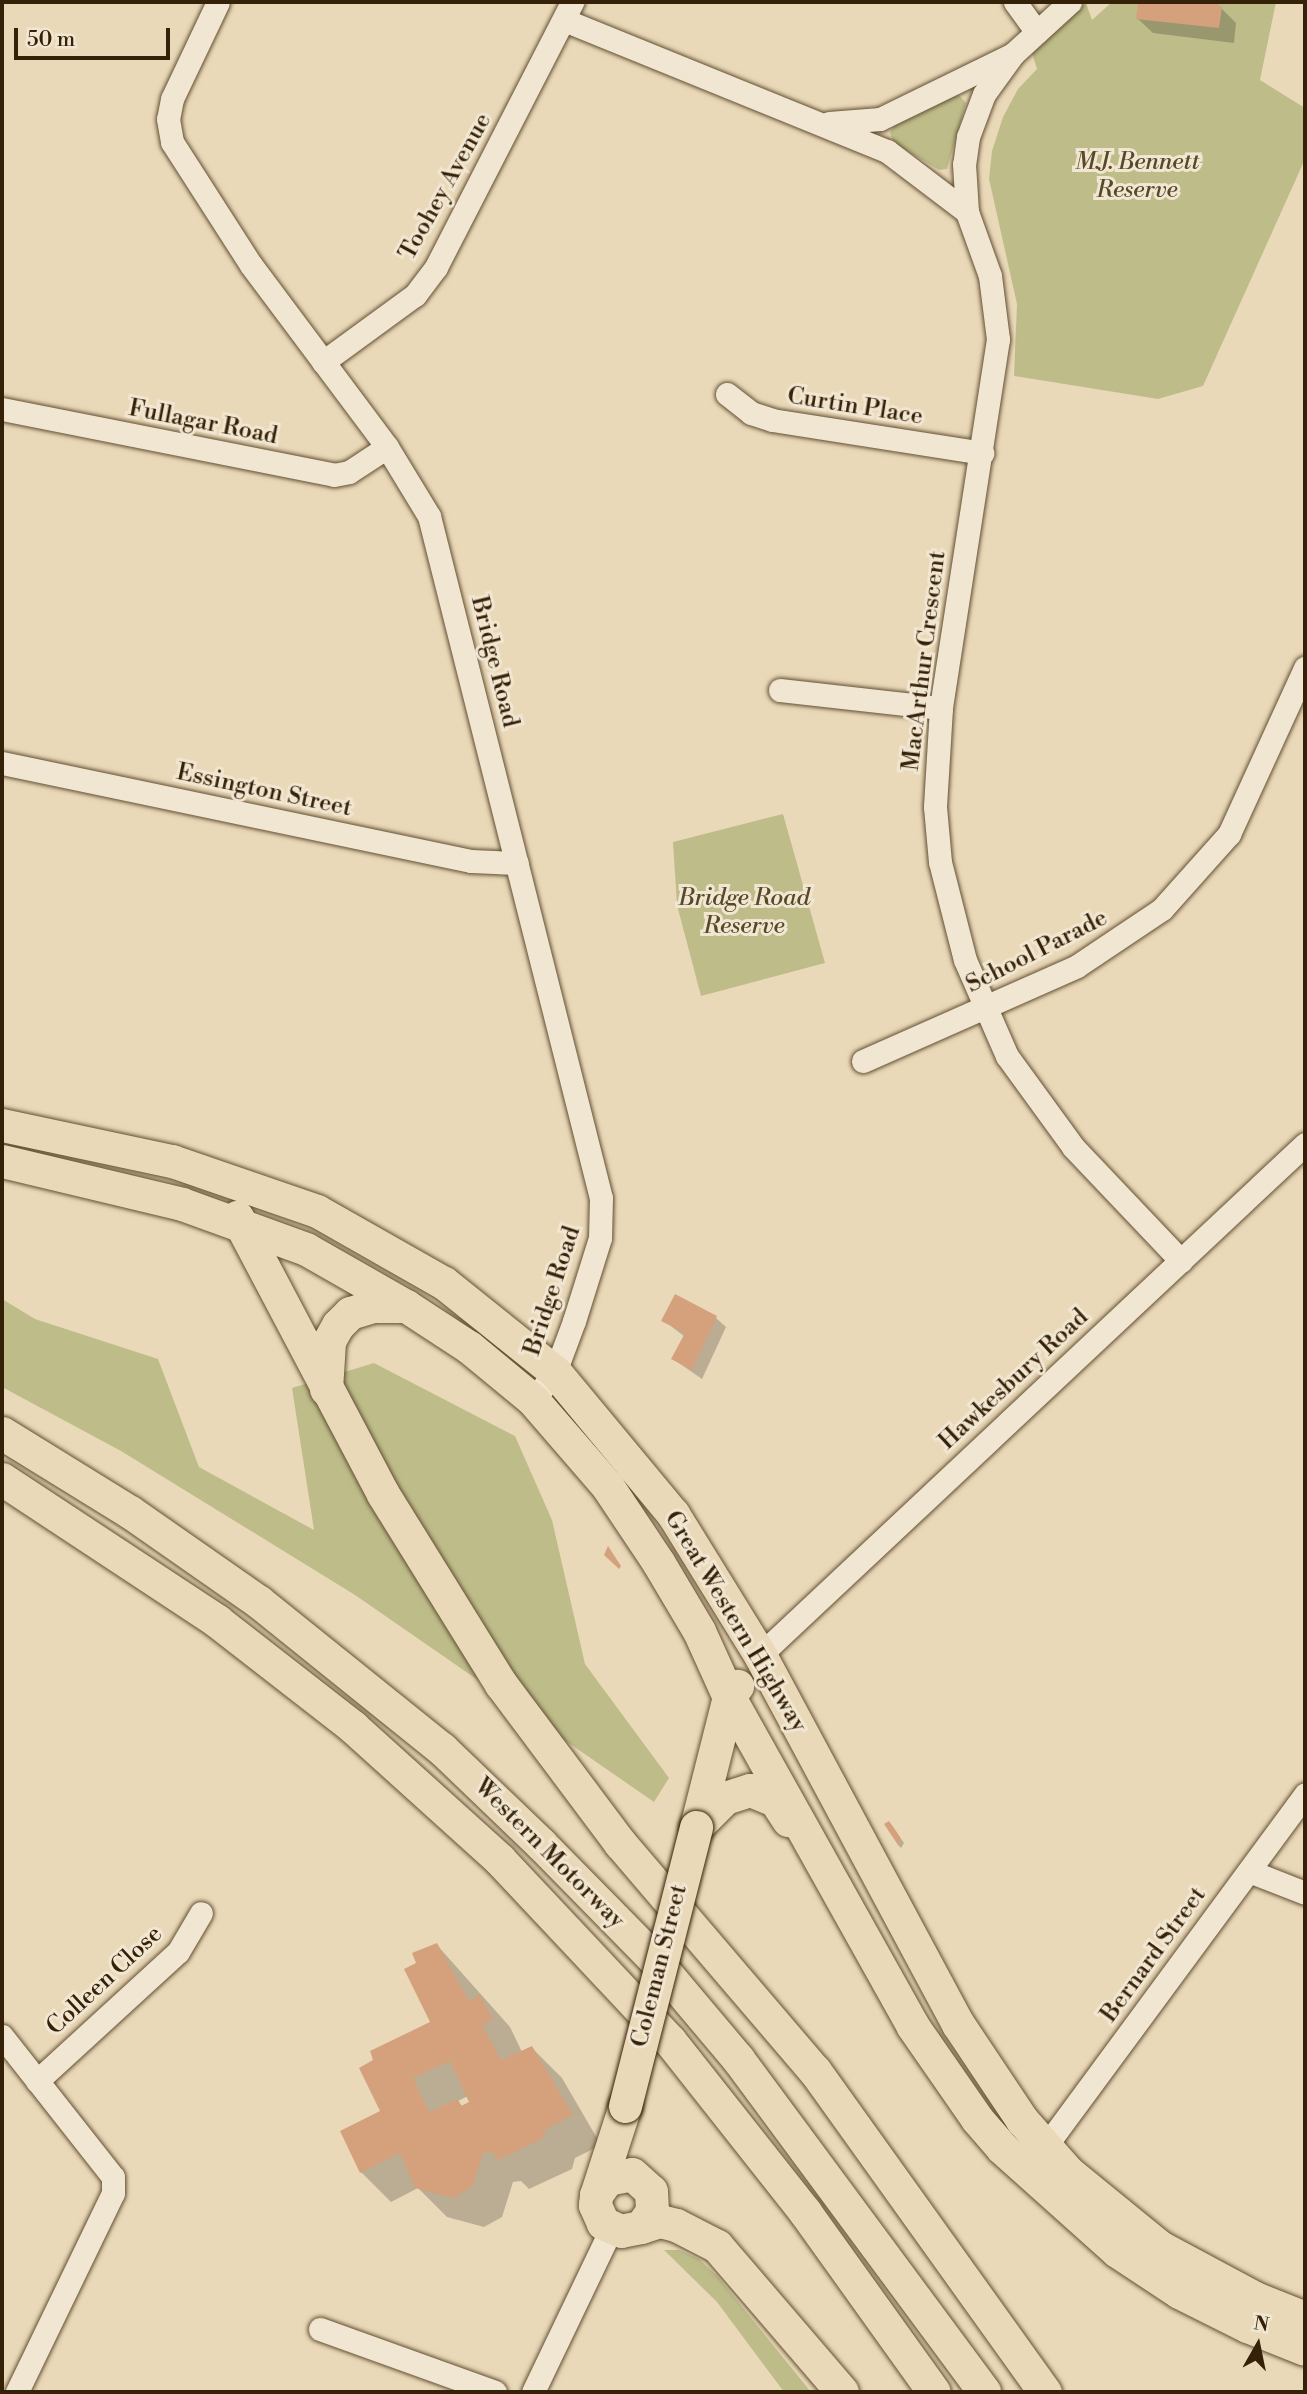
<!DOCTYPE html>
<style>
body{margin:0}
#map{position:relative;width:1307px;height:2394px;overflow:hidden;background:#ead9b8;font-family:"Libre Bodoni",serif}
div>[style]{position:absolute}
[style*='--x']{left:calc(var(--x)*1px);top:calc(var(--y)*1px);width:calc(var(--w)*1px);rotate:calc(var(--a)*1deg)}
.green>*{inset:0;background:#bebd8a}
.shadow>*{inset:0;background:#0003}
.building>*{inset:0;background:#d4a17c}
.roads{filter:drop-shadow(0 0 2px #624f33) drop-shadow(0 0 2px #624f33)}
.minor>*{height:23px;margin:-11.5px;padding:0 11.5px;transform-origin:11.5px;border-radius:11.5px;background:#f1e6d1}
.highway>*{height:33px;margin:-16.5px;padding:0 16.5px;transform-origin:16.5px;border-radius:16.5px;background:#ead9b8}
.bridges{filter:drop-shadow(0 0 2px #352107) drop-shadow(0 0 2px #352107)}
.highway-bridge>*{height:33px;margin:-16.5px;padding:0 16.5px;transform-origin:16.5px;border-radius:16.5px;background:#ead9b8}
span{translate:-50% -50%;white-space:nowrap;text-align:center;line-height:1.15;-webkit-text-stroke:6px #f1e6d1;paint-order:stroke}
.park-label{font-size:24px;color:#574828;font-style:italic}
.street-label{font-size:24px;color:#352107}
.frame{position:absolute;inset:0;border:4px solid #352107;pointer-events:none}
.north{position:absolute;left:1223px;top:2310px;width:70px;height:70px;-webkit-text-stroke:5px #f1e6d1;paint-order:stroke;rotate:9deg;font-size:19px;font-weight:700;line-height:28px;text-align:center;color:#352107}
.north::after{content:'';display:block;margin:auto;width:24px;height:32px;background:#352107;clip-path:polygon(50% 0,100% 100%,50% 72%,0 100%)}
.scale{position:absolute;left:14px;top:28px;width:156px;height:32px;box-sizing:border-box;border:4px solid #352107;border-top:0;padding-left:9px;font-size:21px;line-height:24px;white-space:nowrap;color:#352107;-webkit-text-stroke:5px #f1e6d1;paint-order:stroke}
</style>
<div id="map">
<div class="green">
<i style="clip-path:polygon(1112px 2px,1276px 2px,1260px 80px,1305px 108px,1305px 159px,1203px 386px,1158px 399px,1014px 376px,1017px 304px,989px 179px,992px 151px,1003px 117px,1018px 89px,1037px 69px,1032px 53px,1086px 3px,1092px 20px)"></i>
<i style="clip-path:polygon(957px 93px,966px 103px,947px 169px,939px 170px,893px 142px,890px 132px,896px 123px)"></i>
<i style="clip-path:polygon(783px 814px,825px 963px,701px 996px,677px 905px,673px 842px)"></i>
<i style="clip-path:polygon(2px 1299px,35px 1319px,158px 1359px,199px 1467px,314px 1530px,292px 1388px,374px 1363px,515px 1436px,552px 1520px,585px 1664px,669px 1778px,654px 1802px,355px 1595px,121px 1451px,2px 1387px)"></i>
<i style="clip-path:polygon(664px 2250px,679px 2250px,699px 2259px,718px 2277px,811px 2392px,784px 2392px,717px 2302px)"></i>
</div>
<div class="shadow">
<i style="clip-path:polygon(1139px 2px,1215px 2px,1236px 23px,1234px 43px,1153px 33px,1137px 18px)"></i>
<i style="clip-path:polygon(716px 1318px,726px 1327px,702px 1379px,673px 1359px,685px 1337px,663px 1320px)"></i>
<i style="clip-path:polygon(891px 1824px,904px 1843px,901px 1848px,898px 1845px)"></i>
<i style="clip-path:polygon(evenodd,437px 1945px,510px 2027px,522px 2052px,532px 2048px,562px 2078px,601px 2145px,575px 2158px,572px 2169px,529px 2189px,521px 2181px,513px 2182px,502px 2217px,484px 2227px,447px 2217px,418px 2188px,391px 2202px,361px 2172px,383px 2112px,432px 2023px,418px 1964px,437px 1945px,468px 2096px,471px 2103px,463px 2107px,458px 2101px,468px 2096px)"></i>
</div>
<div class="building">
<i style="clip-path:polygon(1138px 2px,1214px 2px,1222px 7px,1219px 28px,1136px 19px)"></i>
<i style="clip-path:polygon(675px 1294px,717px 1316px,692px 1370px,671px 1359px,685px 1333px,661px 1321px)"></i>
<i style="clip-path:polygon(608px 1546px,621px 1566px,619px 1569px,604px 1555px)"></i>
<i style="clip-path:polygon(889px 1821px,900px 1837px,898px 1845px,884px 1824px)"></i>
<i style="clip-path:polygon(evenodd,437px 1943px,469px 2001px,480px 1995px,493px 2020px,482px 2025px,501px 2060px,532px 2046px,573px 2115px,546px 2129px,542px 2139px,498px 2160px,492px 2152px,483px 2153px,472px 2187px,453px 2198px,415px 2188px,400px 2153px,360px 2173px,340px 2131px,380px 2111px,359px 2068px,373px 2060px,370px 2051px,430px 2022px,404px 1969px,416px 1963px,412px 1953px,437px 1943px,450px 2061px,469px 2102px,461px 2106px,458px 2099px,429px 2112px,413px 2078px,450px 2061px)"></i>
</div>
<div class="roads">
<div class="minor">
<i style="--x:218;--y:2;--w:107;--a:115.4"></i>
<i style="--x:172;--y:99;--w:20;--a:101"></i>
<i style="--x:168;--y:119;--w:23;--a:80"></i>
<i style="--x:172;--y:142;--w:146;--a:57.3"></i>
<i style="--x:251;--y:265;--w:227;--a:53.2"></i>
<i style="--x:387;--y:447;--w:81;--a:58.7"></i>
<i style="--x:429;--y:516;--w:703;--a:75.85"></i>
<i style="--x:601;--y:1198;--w:40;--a:91.4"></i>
<i style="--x:600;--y:1238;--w:87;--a:107.4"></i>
<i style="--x:574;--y:1321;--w:54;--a:110.4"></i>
<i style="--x:555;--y:1372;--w:36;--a:128"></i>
<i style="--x:1015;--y:2;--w:37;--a:54"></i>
<i style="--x:564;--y:20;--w:349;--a:22.1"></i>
<i style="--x:887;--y:151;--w:101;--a:37.3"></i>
<i style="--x:1013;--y:54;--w:49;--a:125.9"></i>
<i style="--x:984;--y:94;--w:46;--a:110.4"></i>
<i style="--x:968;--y:137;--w:27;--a:98"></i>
<i style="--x:964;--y:164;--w:48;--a:86.4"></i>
<i style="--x:967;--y:212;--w:68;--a:70.2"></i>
<i style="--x:990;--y:276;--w:64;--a:82.8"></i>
<i style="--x:998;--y:339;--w:373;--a:98.8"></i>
<i style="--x:941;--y:708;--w:99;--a:93.5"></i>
<i style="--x:935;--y:807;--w:55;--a:84.8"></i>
<i style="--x:940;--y:862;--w:101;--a:75.7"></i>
<i style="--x:965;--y:960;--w:105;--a:66.4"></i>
<i style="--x:1007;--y:1056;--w:112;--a:54"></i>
<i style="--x:1073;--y:1147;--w:157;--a:46.5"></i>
<i style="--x:829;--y:123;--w:51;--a:-4.5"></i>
<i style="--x:880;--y:119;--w:148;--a:-26"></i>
<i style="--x:1013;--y:54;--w:77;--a:-42.4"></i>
<i style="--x:323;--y:362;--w:114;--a:-36.1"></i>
<i style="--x:415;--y:295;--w:35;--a:-53"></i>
<i style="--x:436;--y:267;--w:298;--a:-62.8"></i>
<i style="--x:727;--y:394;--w:31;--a:38"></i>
<i style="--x:751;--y:413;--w:22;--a:18"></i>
<i style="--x:772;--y:420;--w:213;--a:8.9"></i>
<i style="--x:2;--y:409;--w:338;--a:11.2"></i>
<i style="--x:334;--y:475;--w:15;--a:-11"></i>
<i style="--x:349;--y:472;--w:45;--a:-33.3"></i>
<i style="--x:780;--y:690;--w:162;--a:6.4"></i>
<i style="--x:2;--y:763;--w:479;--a:11.8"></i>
<i style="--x:471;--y:861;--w:46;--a:2.5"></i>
<i style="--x:863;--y:1061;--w:234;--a:-23.9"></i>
<i style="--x:1077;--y:966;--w:102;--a:-33.8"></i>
<i style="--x:1162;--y:909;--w:101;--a:-48.2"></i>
<i style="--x:1229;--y:834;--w:183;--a:-65.4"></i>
<i style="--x:760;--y:1655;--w:747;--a:-43.16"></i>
<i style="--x:1249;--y:1871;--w:60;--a:21.4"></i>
<i style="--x:2;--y:2036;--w:179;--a:51.8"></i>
<i style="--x:113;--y:2177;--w:16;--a:90"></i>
<i style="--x:113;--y:2193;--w:221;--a:115.8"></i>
<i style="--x:37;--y:2081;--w:191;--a:-42.5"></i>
<i style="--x:178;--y:1952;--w:45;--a:-59.5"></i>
<i style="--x:1045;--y:2147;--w:438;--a:-53.6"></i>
<i style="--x:320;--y:2329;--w:186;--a:19.8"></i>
<i style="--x:533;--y:2392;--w:181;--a:-64.4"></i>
</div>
<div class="highway">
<i style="--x:2;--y:1125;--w:174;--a:12"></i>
<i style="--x:172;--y:1161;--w:153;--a:19"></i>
<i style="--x:317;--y:1211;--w:146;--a:29.6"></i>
<i style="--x:444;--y:1283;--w:142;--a:38.7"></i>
<i style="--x:555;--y:1372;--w:185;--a:50.3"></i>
<i style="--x:673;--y:1514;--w:166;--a:58.3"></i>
<i style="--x:760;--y:1655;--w:419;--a:61.8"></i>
<i style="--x:958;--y:2024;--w:115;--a:56.3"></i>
<i style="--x:1022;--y:2120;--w:69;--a:48.5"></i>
<i style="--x:1068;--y:2172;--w:119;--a:39.2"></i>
<i style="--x:1160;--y:2247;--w:108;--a:28.2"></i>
<i style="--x:1255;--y:2298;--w:54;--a:21.8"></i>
<i style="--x:2;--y:1161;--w:185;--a:13.4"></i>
<i style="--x:182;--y:1204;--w:132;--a:19.9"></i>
<i style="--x:306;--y:1249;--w:115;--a:29.7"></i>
<i style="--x:406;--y:1306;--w:75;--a:33.1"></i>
<i style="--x:469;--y:1347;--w:83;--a:39.6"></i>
<i style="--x:533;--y:1400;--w:115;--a:49.2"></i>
<i style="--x:608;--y:1487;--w:90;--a:56.3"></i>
<i style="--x:658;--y:1562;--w:80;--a:59.3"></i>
<i style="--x:699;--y:1631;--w:72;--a:65.6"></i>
<i style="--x:729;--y:1697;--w:376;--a:60.8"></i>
<i style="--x:912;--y:2025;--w:114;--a:55.3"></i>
<i style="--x:977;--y:2119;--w:38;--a:49"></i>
<i style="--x:1002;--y:2148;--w:154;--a:41.8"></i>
<i style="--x:1117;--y:2251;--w:74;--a:33.5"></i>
<i style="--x:1179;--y:2292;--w:76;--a:26.6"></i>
<i style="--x:1247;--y:2326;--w:62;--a:21.6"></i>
<i style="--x:237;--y:1217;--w:313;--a:62.2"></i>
<i style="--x:383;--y:1494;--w:224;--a:58.2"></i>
<i style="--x:501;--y:1684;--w:199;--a:53.2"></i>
<i style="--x:620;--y:1843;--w:300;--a:49.5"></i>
<i style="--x:815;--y:2071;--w:395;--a:54.4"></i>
<i style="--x:326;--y:1389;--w:48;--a:-86.4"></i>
<i style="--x:329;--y:1341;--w:18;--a:-61"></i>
<i style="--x:338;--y:1325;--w:17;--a:-45"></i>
<i style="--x:350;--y:1313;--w:24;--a:-17"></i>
<i style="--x:373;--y:1306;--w:33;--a:0"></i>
<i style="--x:2;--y:1433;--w:150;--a:31.7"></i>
<i style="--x:130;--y:1512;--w:157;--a:34.9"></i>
<i style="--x:259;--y:1602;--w:235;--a:38.8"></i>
<i style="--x:442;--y:1749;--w:137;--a:43.8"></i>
<i style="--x:541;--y:1844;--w:160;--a:45.5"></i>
<i style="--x:653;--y:1958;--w:132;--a:49.9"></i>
<i style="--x:738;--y:2059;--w:414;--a:53.5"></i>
<i style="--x:2;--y:1479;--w:258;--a:33.4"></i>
<i style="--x:217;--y:1621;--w:172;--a:37.9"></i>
<i style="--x:353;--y:1727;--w:198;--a:42.1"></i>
<i style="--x:500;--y:1860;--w:248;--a:46.8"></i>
<i style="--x:670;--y:2041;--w:218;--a:51.7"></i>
<i style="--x:805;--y:2212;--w:221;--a:54.4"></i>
<i style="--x:696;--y:1827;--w:41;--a:-45"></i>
<i style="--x:725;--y:1798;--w:26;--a:-18"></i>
<i style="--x:750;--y:1790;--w:27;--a:22"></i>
<i style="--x:775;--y:1800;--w:24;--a:57"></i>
<i style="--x:696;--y:1827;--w:134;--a:-75.8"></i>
<i style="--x:729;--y:1697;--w:14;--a:-54"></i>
<i style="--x:596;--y:2195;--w:19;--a:-55"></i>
<i style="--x:607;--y:2179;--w:25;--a:-11"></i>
<i style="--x:632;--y:2174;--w:25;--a:42"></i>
<i style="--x:651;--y:2191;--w:20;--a:87"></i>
<i style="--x:652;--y:2211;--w:19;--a:125"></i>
<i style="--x:641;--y:2227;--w:20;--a:169"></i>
<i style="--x:621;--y:2231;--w:20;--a:-156"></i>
<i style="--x:603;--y:2223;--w:20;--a:-114"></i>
<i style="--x:595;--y:2205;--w:10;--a:-84"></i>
<i style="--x:596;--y:2195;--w:94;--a:-72"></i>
<i style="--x:641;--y:2227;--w:20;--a:-18"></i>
<i style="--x:660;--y:2221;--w:16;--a:14"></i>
<i style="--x:676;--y:2225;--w:46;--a:27.1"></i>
<i style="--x:717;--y:2246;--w:192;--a:49.4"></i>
</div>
</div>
<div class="bridges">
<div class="highway-bridge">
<i style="--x:625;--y:2106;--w:288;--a:-75.7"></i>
</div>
</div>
<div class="park-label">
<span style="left:1137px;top:177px">M.J. Bennett<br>Reserve</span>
<span style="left:744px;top:913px">Bridge Road<br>Reserve</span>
</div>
<div class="street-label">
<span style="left:446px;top:187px;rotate:-61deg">Toohey Avenue</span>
<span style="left:855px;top:407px;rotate:9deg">Curtin Place</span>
<span style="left:203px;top:423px;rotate:11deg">Fullagar Road</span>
<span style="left:925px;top:661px;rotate:-83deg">MacArthur Crescent</span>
<span style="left:494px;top:662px;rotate:76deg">Bridge Road</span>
<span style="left:264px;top:791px;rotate:12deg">Essington Street</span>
<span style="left:1037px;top:952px;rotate:-27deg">School Parade</span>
<span style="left:553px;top:1291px;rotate:-72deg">Bridge Road</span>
<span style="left:1014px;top:1380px;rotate:-43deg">Hawkesbury Road</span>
<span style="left:735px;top:1622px;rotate:59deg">Great Western Highway</span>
<span style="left:549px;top:1854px;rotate:45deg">Western Motorway</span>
<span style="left:1154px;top:1955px;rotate:-54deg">Bernard Street</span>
<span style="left:660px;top:1966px;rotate:-76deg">Coleman Street</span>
<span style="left:105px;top:1981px;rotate:-43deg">Colleen Close</span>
</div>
<div class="frame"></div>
<div class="north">N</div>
<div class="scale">50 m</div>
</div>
